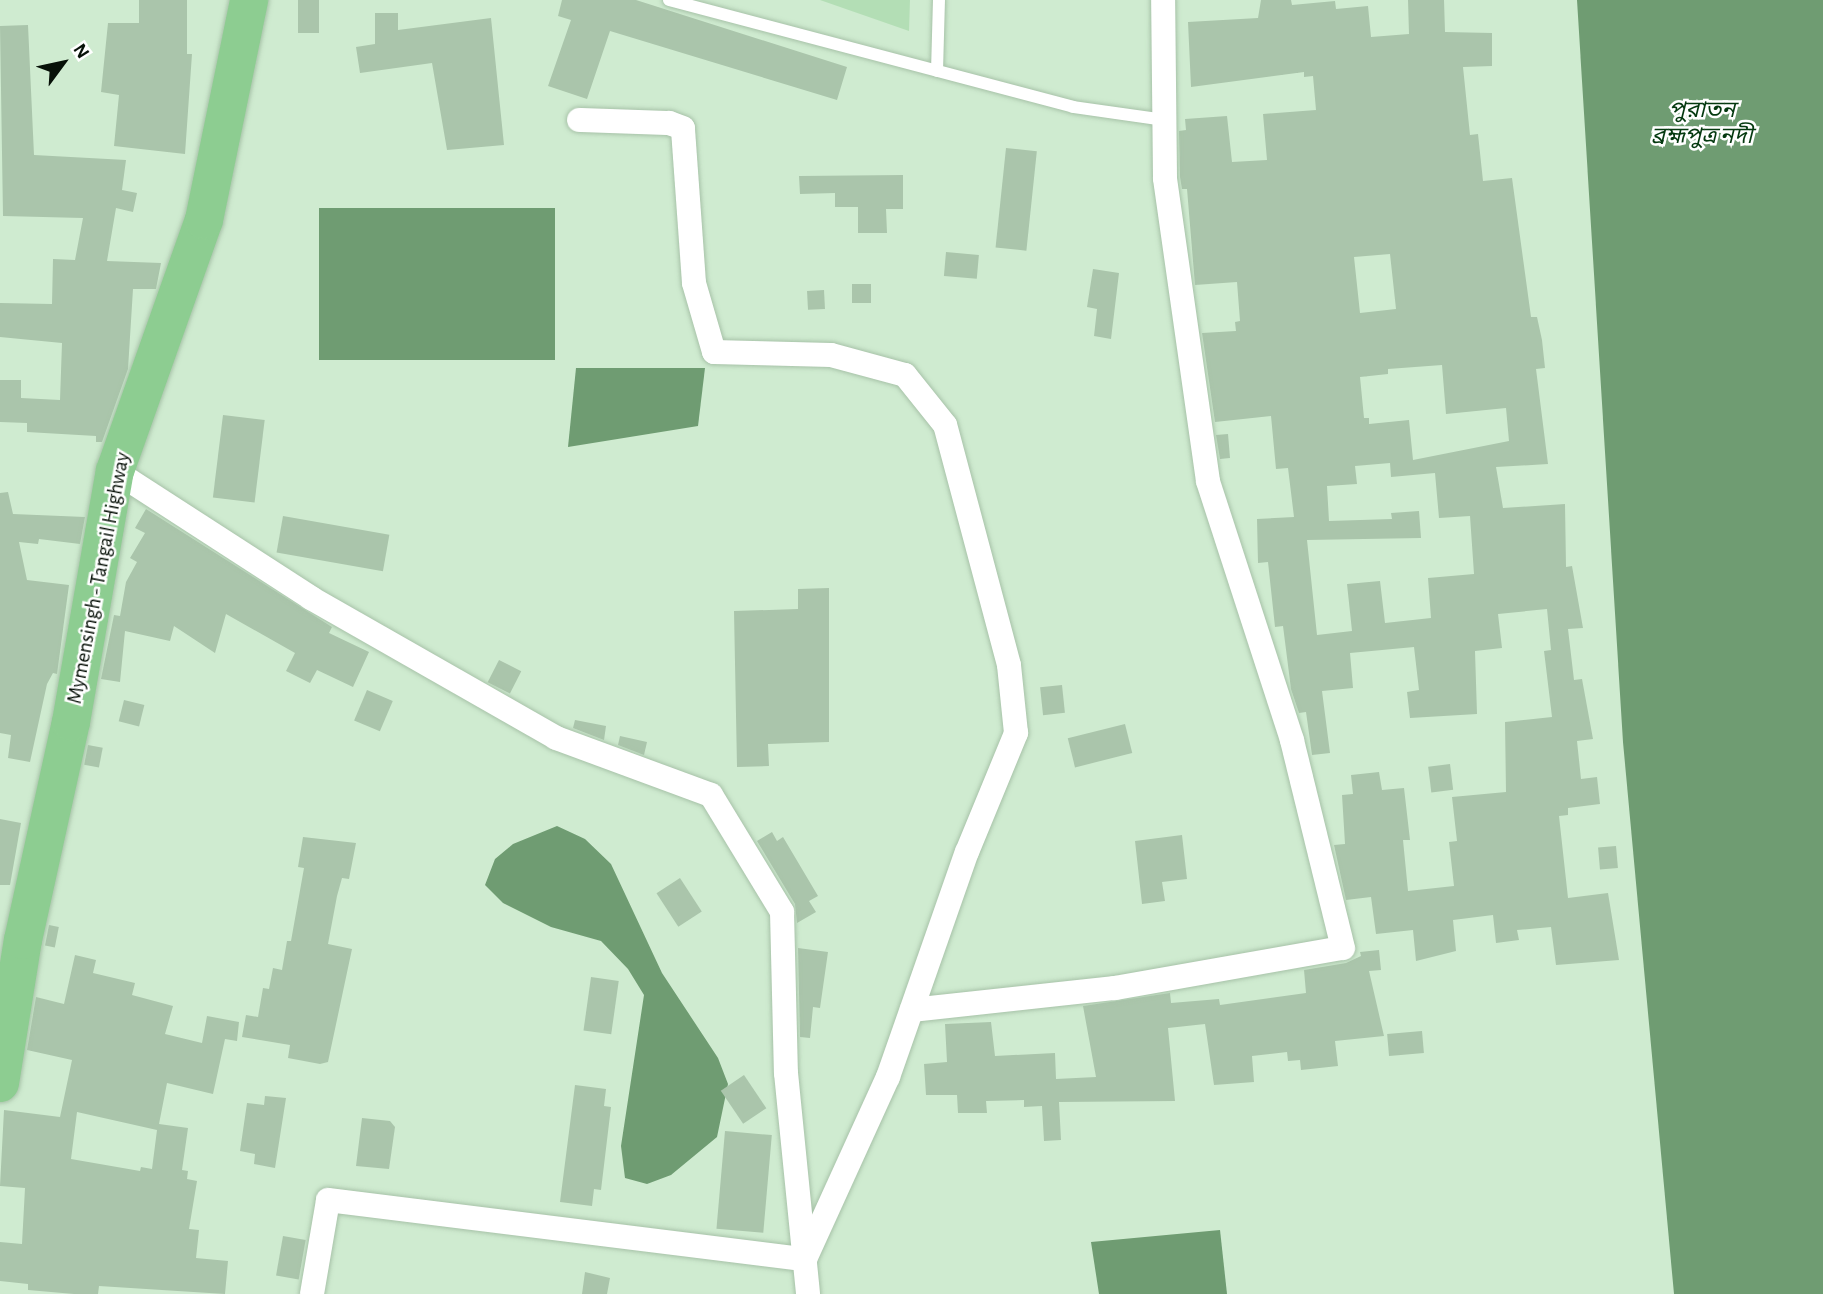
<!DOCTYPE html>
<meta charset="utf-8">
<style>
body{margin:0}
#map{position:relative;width:1823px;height:1294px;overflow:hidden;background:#cfebd0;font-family:"Alegreya Sans","Noto Sans Bengali",sans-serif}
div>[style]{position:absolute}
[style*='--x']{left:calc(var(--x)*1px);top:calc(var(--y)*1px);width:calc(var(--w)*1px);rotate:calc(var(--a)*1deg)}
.green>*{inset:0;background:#b3deb5}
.water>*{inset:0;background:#6f9c72;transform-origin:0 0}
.building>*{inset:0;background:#aac5ab;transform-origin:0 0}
.roads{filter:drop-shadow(0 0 2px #a7c2a8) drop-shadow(0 0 2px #a7c2a8)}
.lane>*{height:12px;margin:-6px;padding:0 6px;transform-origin:6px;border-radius:6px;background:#fff}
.street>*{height:24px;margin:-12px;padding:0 12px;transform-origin:12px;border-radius:12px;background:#fff}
.highway>*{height:38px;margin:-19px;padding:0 19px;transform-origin:19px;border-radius:19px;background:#8dcd91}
span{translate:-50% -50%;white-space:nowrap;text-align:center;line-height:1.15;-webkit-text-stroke:5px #fff;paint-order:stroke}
.street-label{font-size:21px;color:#071108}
.water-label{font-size:23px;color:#04390f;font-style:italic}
.north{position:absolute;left:28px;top:28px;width:70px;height:70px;-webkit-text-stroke:5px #fff;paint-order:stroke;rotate:57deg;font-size:19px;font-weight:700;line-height:28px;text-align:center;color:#071108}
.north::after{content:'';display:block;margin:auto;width:24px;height:32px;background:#071108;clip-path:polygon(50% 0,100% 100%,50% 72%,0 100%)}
</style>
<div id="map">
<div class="green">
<i style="clip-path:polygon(820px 0,910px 0,909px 31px)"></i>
</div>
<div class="water">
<i style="clip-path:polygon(1577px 0,1823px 0,1823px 1294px,1674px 1294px,1623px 742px)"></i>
<i style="left:319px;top:208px;width:236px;height:152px"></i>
<i style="clip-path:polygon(576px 368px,705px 368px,698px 426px,568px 447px)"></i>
<i style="clip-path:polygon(557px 826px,585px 839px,611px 864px,662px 973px,718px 1058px,728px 1084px,717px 1137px,671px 1175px,647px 1184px,625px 1178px,621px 1146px,644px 995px,628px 969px,601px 941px,551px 927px,503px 903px,485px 885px,495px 859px,513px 844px)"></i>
<i style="clip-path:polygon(1220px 1230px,1227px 1294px,1099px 1294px,1091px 1242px)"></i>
</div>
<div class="building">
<i style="clip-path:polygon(139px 0,187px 0,187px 54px,192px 54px,185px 154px,114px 146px,119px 95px,101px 92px,108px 23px,139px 23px)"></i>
<i style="left:298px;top:0;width:21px;height:33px"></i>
<i style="clip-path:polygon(562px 0,636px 0,847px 67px,837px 100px,610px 31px,587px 99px,548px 86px,571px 20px,558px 16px)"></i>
<i style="clip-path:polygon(evenodd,1261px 0,1291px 0,1292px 5px,1335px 1px,1336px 9px,1368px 6px,1371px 37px,1409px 34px,1408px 0,1444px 0,1445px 32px,1492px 33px,1492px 66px,1463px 67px,1470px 135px,1478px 134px,1483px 181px,1512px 178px,1531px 317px,1537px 317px,1542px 340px,1545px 368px,1536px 369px,1548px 464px,1496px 467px,1503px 508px,1565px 504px,1566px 567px,1572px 566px,1583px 628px,1568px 629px,1574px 680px,1582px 679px,1593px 739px,1577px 741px,1581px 779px,1597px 777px,1600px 804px,1568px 808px,1568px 815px,1559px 816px,1568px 898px,1608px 893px,1619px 960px,1556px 965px,1551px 927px,1517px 930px,1519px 940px,1496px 943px,1493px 915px,1453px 920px,1456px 951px,1416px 961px,1413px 930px,1376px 934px,1371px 897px,1346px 900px,1334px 845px,1345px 844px,1342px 795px,1353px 794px,1351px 775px,1379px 772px,1382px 790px,1404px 788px,1410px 840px,1403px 840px,1408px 891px,1454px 886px,1449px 842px,1457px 841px,1452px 797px,1506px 792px,1505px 722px,1552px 717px,1544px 651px,1551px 650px,1547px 609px,1498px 614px,1502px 648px,1475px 651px,1477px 714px,1410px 718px,1407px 692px,1419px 690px,1414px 647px,1350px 653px,1353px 688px,1322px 691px,1330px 753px,1312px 755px,1306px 712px,1299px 713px,1291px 689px,1283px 626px,1275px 627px,1268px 562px,1258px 563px,1257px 519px,1294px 517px,1288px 468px,1276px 469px,1271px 416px,1215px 422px,1202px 333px,1236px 331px,1235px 322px,1240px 321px,1237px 282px,1195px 285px,1187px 189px,1182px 189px,1180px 177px,1179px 131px,1186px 130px,1185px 119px,1227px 116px,1232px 162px,1267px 160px,1263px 114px,1316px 110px,1313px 76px,1304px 77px,1304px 72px,1191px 87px,1188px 22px,1258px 18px,1261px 0,1390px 254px,1396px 309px,1360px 313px,1354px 257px,1390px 254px,1261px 0,1442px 365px,1446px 414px,1506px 408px,1509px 441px,1413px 460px,1409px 420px,1369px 424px,1369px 418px,1364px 418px,1360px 377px,1388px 374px,1388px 369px,1442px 365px,1261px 0,1390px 463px,1391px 477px,1435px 473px,1439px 518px,1470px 516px,1474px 574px,1428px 578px,1431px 618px,1385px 623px,1380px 581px,1347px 584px,1352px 631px,1317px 635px,1307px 540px,1421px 538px,1419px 511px,1391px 513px,1392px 519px,1329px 521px,1327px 486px,1357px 484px,1355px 466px,1390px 463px)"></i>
<i style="clip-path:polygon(375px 13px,398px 13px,398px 30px,491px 18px,504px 145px,447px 150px,432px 63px,360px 73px,356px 47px,375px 44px)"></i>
<i style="clip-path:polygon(28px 25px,34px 155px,126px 160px,122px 190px,137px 193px,133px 212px,116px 208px,107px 261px,161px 263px,156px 289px,133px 289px,128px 369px,102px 442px,96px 442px,96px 436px,27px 432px,27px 423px,0 422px,0 380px,21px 380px,21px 398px,60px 400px,62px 343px,0 337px,0 303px,52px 304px,53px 259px,75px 260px,83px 218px,3px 216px,0 26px)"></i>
<i style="left:1006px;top:148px;width:31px;height:100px;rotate:6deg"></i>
<i style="clip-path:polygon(903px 175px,903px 209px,886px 209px,887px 233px,858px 233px,858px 207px,835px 207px,835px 193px,800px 194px,799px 176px)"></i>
<i style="left:946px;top:252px;width:33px;height:24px;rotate:5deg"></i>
<i style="clip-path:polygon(1093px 269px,1119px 273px,1111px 339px,1094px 336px,1097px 309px,1087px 307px)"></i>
<i style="left:852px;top:284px;width:19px;height:19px"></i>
<i style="left:824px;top:290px;width:19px;height:17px;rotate:87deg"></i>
<i style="left:223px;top:415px;width:42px;height:83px;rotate:7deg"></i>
<i style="clip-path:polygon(1228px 434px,1230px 458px,1220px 459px,1216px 435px)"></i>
<i style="clip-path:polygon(8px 492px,13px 514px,85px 517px,80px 544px,39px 539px,38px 544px,19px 542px,27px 580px,69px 585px,57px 674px,53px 673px,47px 684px,30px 762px,8px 758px,11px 735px,0 733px,0 493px)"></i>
<i style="clip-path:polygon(146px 509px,332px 627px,329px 633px,369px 652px,353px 687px,317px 670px,310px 683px,286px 671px,295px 653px,226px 614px,215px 653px,174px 626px,170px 641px,125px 631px,120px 682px,101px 679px,114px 615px,120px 616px,126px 582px,137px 562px,130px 558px,145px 533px,135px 528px)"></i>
<i style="left:283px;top:516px;width:108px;height:37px;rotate:10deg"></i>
<i style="clip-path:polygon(829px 588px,829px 742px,768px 744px,769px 766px,737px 767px,734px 611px,798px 609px,798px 589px)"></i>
<i style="left:499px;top:660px;width:25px;height:25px;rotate:27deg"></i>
<i style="left:1062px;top:685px;width:28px;height:22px;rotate:84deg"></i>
<i style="left:367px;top:690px;width:28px;height:33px;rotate:23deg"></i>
<i style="left:124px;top:700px;width:21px;height:22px;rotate:14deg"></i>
<i style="clip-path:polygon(575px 720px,606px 726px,604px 740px,573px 728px)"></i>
<i style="left:1125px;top:724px;width:30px;height:59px;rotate:76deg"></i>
<i style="clip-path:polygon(620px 736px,647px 742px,644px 755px,618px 745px)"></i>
<i style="left:88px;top:745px;width:15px;height:20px;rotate:11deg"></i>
<i style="left:1450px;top:764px;width:26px;height:22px;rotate:83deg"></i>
<i style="clip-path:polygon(0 819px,21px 823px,10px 885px,0 885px)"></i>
<i style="clip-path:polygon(772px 832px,777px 841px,783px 837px,818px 896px,809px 901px,816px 912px,797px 923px,795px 904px,757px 841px)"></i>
<i style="clip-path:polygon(1182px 835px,1187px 879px,1162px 882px,1165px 901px,1142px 904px,1135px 841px)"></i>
<i style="clip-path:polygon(303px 837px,356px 843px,349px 879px,342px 878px,337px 896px,328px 944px,352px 949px,328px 1062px,320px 1064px,288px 1058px,290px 1045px,242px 1037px,246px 1015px,258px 1017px,263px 988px,269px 989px,273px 968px,282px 970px,287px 941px,291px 941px,304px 868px,298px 867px)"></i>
<i style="left:1616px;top:846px;width:22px;height:18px;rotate:85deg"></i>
<i style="left:680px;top:878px;width:40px;height:28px;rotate:57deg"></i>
<i style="left:49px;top:925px;width:10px;height:21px;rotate:11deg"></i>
<i style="clip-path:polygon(798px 948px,828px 952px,820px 1008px,813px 1007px,810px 1038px,800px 1037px)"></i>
<i style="clip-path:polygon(1379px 950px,1381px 970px,1369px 971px,1384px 1036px,1335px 1041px,1338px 1066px,1301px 1070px,1300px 1060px,1288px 1061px,1287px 1052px,1252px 1056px,1254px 1082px,1214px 1085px,1205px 1024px,1168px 1028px,1175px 1101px,1059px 1102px,1061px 1140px,1044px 1141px,1042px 1106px,1024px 1107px,1024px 1100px,986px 1101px,987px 1113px,958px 1113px,957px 1095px,926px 1095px,924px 1064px,947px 1062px,945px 1024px,991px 1022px,995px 1056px,1055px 1053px,1056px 1079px,1096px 1077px,1083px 1006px,1170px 993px,1171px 1003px,1219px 999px,1220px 1005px,1306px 993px,1304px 970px,1346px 963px,1361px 956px,1360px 952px)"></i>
<i style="clip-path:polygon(evenodd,75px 955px,96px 960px,93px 973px,135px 983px,132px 995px,173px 1006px,165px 1034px,202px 1043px,207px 1016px,239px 1022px,237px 1041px,225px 1039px,213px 1094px,167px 1083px,159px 1124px,188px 1128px,182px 1170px,188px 1171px,187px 1179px,197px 1181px,189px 1229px,199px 1230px,196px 1258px,228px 1261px,225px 1294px,99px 1286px,98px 1294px,74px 1294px,28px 1290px,28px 1284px,0 1281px,0 1242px,22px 1244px,25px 1188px,0 1186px,4px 1110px,60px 1117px,72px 1060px,27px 1050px,36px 997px,64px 1004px,75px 955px,77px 1112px,157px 1130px,152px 1169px,141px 1167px,140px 1171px,71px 1159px,77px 1112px)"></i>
<i style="left:591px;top:977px;width:28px;height:54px;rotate:8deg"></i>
<i style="left:1422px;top:1031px;width:22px;height:35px;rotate:85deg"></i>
<i style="left:744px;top:1075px;width:40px;height:28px;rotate:56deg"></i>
<i style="clip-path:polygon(575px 1085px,606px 1089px,604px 1106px,611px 1107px,601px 1190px,594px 1189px,592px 1206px,560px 1202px)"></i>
<i style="clip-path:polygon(265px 1096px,286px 1098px,275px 1168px,254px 1164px,255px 1154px,240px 1151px,247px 1103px,264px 1105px)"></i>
<i style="clip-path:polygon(362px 1118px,390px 1121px,395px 1127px,389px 1169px,356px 1166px)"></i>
<i style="left:725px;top:1131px;width:47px;height:98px;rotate:5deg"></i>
<i style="left:283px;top:1236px;width:23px;height:40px;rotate:10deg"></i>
<i style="clip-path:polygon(585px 1272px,610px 1278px,607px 1294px,582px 1294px)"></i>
</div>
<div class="roads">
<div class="lane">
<i style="--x:669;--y:0;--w:418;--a:14.8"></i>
<i style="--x:1073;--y:107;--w:92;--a:8.1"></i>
<i style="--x:937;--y:71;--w:71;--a:-88.4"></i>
</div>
<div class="street">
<i style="--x:115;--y:471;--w:234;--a:32.9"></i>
<i style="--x:311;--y:598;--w:282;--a:29.7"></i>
<i style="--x:556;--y:738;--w:165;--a:20.2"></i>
<i style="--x:711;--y:795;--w:137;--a:58.7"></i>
<i style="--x:782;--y:912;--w:161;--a:88.6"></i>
<i style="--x:786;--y:1073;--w:222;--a:84.3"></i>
<i style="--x:912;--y:1010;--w:204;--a:-6.2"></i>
<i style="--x:1115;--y:988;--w:231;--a:-10"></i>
<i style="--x:1343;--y:948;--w:214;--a:-103.8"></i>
<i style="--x:1292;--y:740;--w:272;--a:-108"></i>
<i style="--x:1208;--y:481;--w:306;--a:-98.1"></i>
<i style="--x:1165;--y:178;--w:178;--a:-90.6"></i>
<i style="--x:312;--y:1294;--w:95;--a:-80.3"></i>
<i style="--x:328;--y:1200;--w:481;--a:7.1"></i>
<i style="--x:805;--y:1259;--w:200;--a:-65.5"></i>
<i style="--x:888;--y:1077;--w:238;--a:-70.7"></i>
<i style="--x:967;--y:852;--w:129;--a:-67.6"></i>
<i style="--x:1016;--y:733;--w:68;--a:-95.9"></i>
<i style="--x:1009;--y:665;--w:248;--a:-104.9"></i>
<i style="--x:945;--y:425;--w:64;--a:-128.7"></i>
<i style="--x:905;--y:375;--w:77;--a:-164.9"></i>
<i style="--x:831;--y:355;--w:117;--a:-178.5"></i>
<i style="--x:714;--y:352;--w:72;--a:-106.2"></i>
<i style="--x:694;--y:283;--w:155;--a:-94.1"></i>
<i style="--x:683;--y:128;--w:15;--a:-160"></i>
<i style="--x:669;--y:123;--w:90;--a:-178.1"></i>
</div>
<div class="highway">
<i style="--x:0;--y:1083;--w:145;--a:-80.9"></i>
<i style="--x:23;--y:940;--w:223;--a:-77.6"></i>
<i style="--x:71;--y:722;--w:255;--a:-80.1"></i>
<i style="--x:115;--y:471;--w:266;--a:-70.5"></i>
<i style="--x:204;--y:220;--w:225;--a:-78.4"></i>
</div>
</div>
<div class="street-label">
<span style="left:99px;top:578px;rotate:-79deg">Mymensingh - Tangail Highway</span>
</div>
<div class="water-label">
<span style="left:1702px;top:124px">পুরাতন<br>ব্রহ্মপুত্র নদী</span>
</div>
<div class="north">N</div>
</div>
